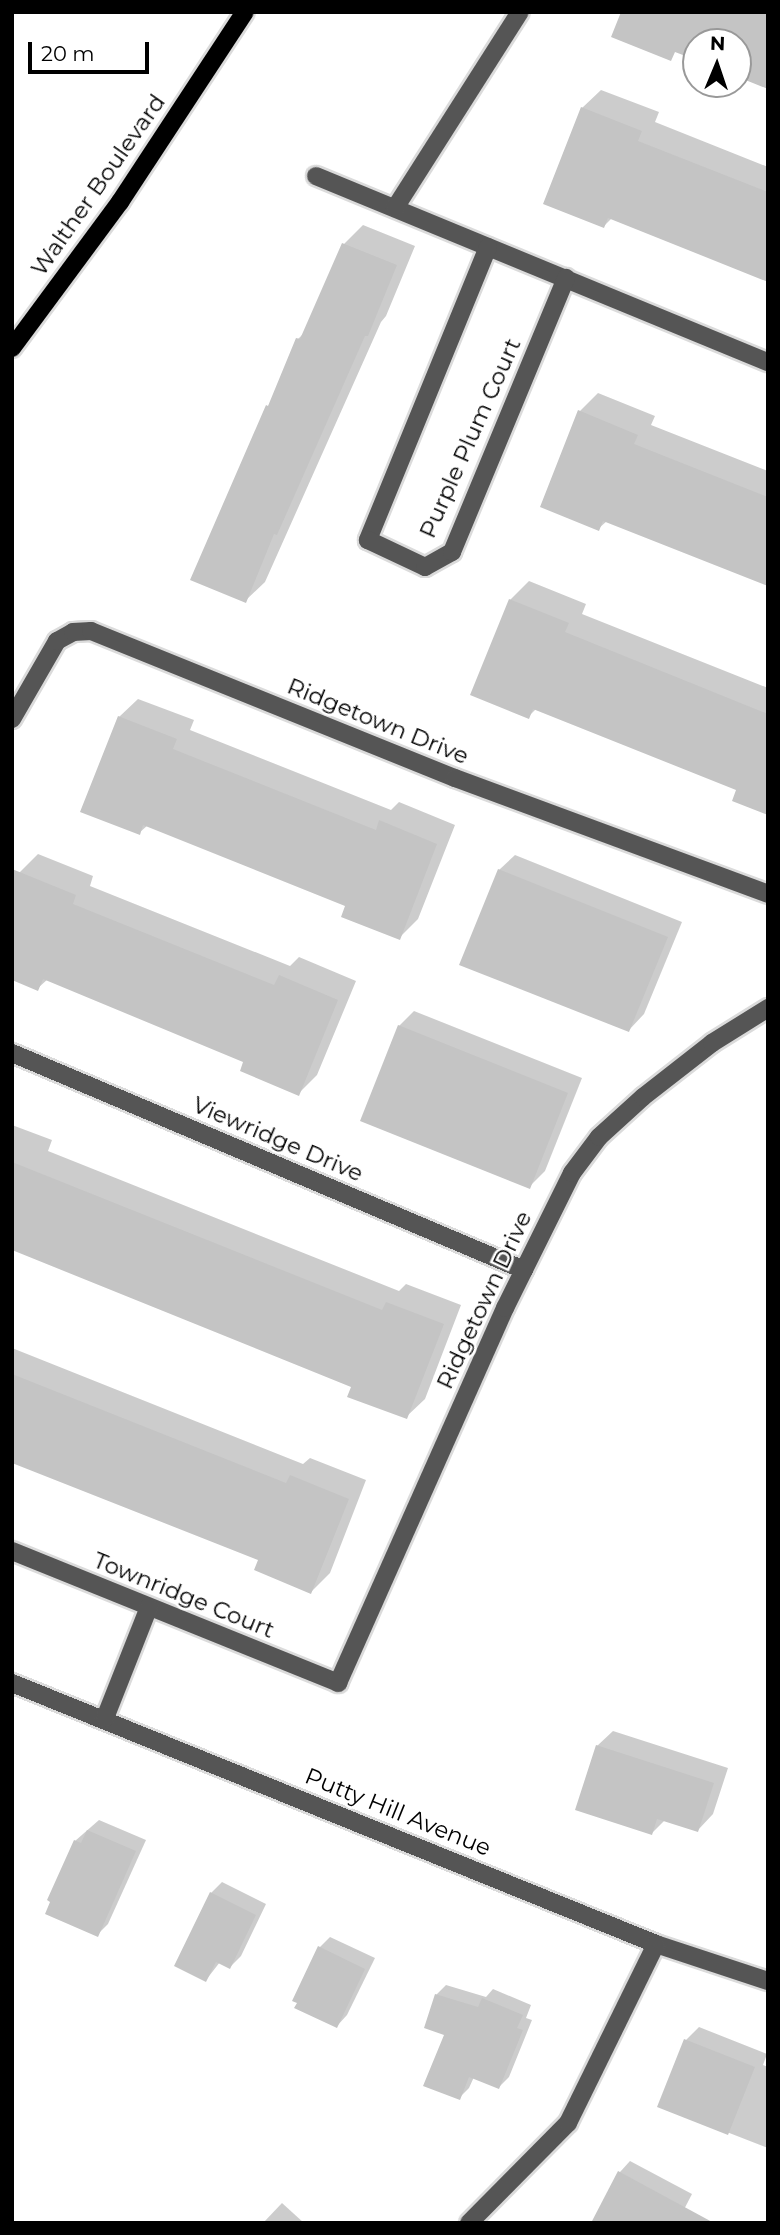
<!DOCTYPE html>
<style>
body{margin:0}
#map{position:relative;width:780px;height:2235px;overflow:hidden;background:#fff;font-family:Montserrat,sans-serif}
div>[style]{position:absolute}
.shadow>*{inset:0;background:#0003}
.building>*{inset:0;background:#c4c4c4}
.roads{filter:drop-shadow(2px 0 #dbdbdb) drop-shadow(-2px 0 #dbdbdb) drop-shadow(0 2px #dbdbdb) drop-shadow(0 -2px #dbdbdb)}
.minor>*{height:18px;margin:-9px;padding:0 9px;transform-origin:9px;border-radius:9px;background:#555}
.major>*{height:18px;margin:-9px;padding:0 9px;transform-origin:9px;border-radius:9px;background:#000}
span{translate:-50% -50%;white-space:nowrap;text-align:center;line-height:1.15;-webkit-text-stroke:5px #fff;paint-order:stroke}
.street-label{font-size:23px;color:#000}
.frame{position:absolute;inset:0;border:14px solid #000;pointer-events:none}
.north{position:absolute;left:682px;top:28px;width:70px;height:70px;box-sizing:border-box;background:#fff;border:2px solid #999;border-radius:50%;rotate:2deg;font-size:19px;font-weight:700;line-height:28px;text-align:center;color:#000}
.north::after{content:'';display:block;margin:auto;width:24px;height:32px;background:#000;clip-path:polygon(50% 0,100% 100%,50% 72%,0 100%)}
.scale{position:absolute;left:28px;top:42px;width:121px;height:32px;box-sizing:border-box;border:4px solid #000;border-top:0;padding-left:9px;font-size:21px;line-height:24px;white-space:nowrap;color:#000;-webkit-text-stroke:5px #fff;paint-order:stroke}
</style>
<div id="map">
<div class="shadow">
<i style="clip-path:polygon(601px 90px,659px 112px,655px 122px,768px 167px,768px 280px,612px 218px,604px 226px,582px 108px)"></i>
<i style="clip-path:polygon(363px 225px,415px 246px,386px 316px,381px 322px,265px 582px,246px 600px,193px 579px,298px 339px,305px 332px,344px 244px)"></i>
<i style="clip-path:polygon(598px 393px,655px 416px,651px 425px,768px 471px,768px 584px,607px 521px,598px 529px,580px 411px)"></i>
<i style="clip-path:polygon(529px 581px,586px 604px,582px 614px,768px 688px,768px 813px,739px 789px,537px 708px,529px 716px,510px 600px)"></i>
<i style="clip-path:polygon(138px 699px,194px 720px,190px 730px,391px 810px,399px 802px,455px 825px,418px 919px,399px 938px,348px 905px,148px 825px,139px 833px,119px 717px)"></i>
<i style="clip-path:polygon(38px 854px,93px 876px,90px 886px,290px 966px,299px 957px,356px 981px,317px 1075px,298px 1094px,246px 1061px,48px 979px,38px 988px,19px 873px)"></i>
<i style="clip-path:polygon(515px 855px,682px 922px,644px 1014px,629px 1030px,499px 870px)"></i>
<i style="clip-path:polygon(414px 1011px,582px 1078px,545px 1171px,529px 1187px,399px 1026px)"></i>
<i style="clip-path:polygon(12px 1125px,52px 1140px,48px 1151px,399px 1291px,406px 1284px,461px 1305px,425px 1399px,406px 1417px,354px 1386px,12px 1248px)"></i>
<i style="clip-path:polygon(12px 1348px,303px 1464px,310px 1458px,366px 1480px,330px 1573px,311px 1592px,260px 1559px,12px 1461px)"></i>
<i style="clip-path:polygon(613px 1731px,728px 1768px,713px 1814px,698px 1830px,666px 1819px,652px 1833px,597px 1746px)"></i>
<i style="clip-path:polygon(99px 1820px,146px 1840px,108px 1924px,97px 1935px,53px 1901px,75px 1841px)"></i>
<i style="clip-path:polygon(222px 1882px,266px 1904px,241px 1956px,230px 1967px,220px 1962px,206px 1980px,211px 1893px)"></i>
<i style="clip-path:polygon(330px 1937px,375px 1958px,347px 2015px,337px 2026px,319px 1948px)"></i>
<i style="clip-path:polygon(446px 1985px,486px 1997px,493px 1989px,531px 2005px,526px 2018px,532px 2020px,509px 2077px,499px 2087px,474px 2077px,469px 2088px,459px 2098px,436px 1995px)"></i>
<i style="clip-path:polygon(699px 2027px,767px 2054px,763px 2065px,768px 2067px,768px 2148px,660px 2106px,686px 2040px)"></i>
<i style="clip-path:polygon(630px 2161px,692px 2194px,677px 2223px,596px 2217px,620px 2172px)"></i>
<i style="clip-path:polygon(282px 2203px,304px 2223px,263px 2223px)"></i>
</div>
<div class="building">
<i style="clip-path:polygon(621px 12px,768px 12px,768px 89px,738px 77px,738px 42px,696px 42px,696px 60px,675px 52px,671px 61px,611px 37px)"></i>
<i style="clip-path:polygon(581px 107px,642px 131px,638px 141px,768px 192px,768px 282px,608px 218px,604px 228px,543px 204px)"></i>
<i style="clip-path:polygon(342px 243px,397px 265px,368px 336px,365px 336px,277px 535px,274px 534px,246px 603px,190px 580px,266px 405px,268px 406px,296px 338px,300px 339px)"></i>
<i style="clip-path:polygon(578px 410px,638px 435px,634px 444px,768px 497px,768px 586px,603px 521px,599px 531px,540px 507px)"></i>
<i style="clip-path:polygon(509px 599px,569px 623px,565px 632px,768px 714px,768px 815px,732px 801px,736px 790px,533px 709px,529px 719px,470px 695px)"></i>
<i style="clip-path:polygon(118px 716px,177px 739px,173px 749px,376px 830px,379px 820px,437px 844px,400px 940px,341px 917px,345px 906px,143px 825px,140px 835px,80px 812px)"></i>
<i style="clip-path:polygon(12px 869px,76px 895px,73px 904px,274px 985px,279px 975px,338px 1000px,299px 1096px,240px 1071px,243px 1062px,43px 979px,38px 991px,12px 980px)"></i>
<i style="clip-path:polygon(498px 869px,668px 937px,629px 1032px,459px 965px)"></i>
<i style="clip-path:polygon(398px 1025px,568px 1093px,530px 1189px,360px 1121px)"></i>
<i style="clip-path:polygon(12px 1162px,382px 1310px,386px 1302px,444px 1324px,407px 1419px,347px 1397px,351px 1387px,12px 1250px)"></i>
<i style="clip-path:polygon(12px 1374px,286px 1483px,290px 1475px,349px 1499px,311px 1594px,254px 1570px,258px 1560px,12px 1463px)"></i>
<i style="clip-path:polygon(596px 1745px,714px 1783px,698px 1832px,657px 1819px,652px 1835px,575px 1810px)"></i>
<i style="clip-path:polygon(87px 1830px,136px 1851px,98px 1937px,45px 1914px,50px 1902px,47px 1900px,74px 1840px,81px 1843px)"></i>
<i style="clip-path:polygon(210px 1892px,256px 1915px,230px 1969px,216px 1962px,206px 1982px,174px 1966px)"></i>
<i style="clip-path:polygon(318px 1946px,365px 1969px,337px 2028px,294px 2008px,297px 2003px,292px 2001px)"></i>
<i style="clip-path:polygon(435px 1994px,478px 2007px,482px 1998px,523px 2015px,517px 2028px,523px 2030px,499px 2089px,469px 2077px,460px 2100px,423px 2086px,444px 2035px,424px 2028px)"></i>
<i style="clip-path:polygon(684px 2039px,755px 2067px,728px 2135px,657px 2107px)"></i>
<i style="clip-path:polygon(618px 2171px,714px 2223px,591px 2223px)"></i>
</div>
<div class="roads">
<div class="minor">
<i style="left:316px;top:176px;width:489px;rotate:22.4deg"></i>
<i style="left:395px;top:208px;width:232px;rotate:-57.5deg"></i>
<i style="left:488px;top:247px;width:317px;rotate:112.3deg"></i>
<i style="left:368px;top:540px;width:63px;rotate:25.3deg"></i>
<i style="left:425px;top:567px;width:31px;rotate:-29deg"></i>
<i style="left:452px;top:552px;width:297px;rotate:-67.4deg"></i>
<i style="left:12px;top:719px;width:90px;rotate:-60deg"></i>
<i style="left:57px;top:641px;width:18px;rotate:-29deg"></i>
<i style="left:73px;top:632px;width:18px;rotate:-3deg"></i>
<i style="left:91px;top:631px;width:393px;rotate:22deg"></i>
<i style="left:455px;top:778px;width:334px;rotate:20.3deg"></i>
<i style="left:12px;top:1053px;width:556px;rotate:22.97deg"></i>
<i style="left:12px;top:1551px;width:352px;rotate:22deg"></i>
<i style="left:338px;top:1683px;width:411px;rotate:-66deg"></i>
<i style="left:505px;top:1308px;width:151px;rotate:-63.6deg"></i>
<i style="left:572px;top:1173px;width:45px;rotate:-53.1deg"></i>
<i style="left:599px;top:1137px;width:59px;rotate:-42.3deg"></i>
<i style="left:643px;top:1097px;width:88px;rotate:-38deg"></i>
<i style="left:712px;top:1043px;width:66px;rotate:-32deg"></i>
<i style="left:12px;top:1683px;width:695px;rotate:22.06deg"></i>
<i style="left:656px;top:1944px;width:118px;rotate:18.3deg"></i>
<i style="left:105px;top:1718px;width:119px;rotate:-68.4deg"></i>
<i style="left:469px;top:2223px;width:141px;rotate:-45.3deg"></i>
<i style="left:568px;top:2123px;width:199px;rotate:-63.8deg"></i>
</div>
<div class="major">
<i style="left:12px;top:348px;width:182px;rotate:-53.5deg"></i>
<i style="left:120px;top:202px;width:227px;rotate:-56.7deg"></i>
</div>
</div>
<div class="street-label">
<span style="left:98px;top:185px;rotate:-55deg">Walther Boulevard</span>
<span style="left:470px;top:438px;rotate:-66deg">Purple Plum Court</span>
<span style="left:378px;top:721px;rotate:22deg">Ridgetown Drive</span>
<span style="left:278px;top:1139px;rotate:23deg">Viewridge Drive</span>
<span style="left:484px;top:1300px;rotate:-65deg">Ridgetown Drive</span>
<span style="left:184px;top:1595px;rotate:22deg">Townridge Court</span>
<span style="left:398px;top:1812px;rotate:22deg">Putty Hill Avenue</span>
</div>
<div class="frame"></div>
<div class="north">N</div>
<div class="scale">20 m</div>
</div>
